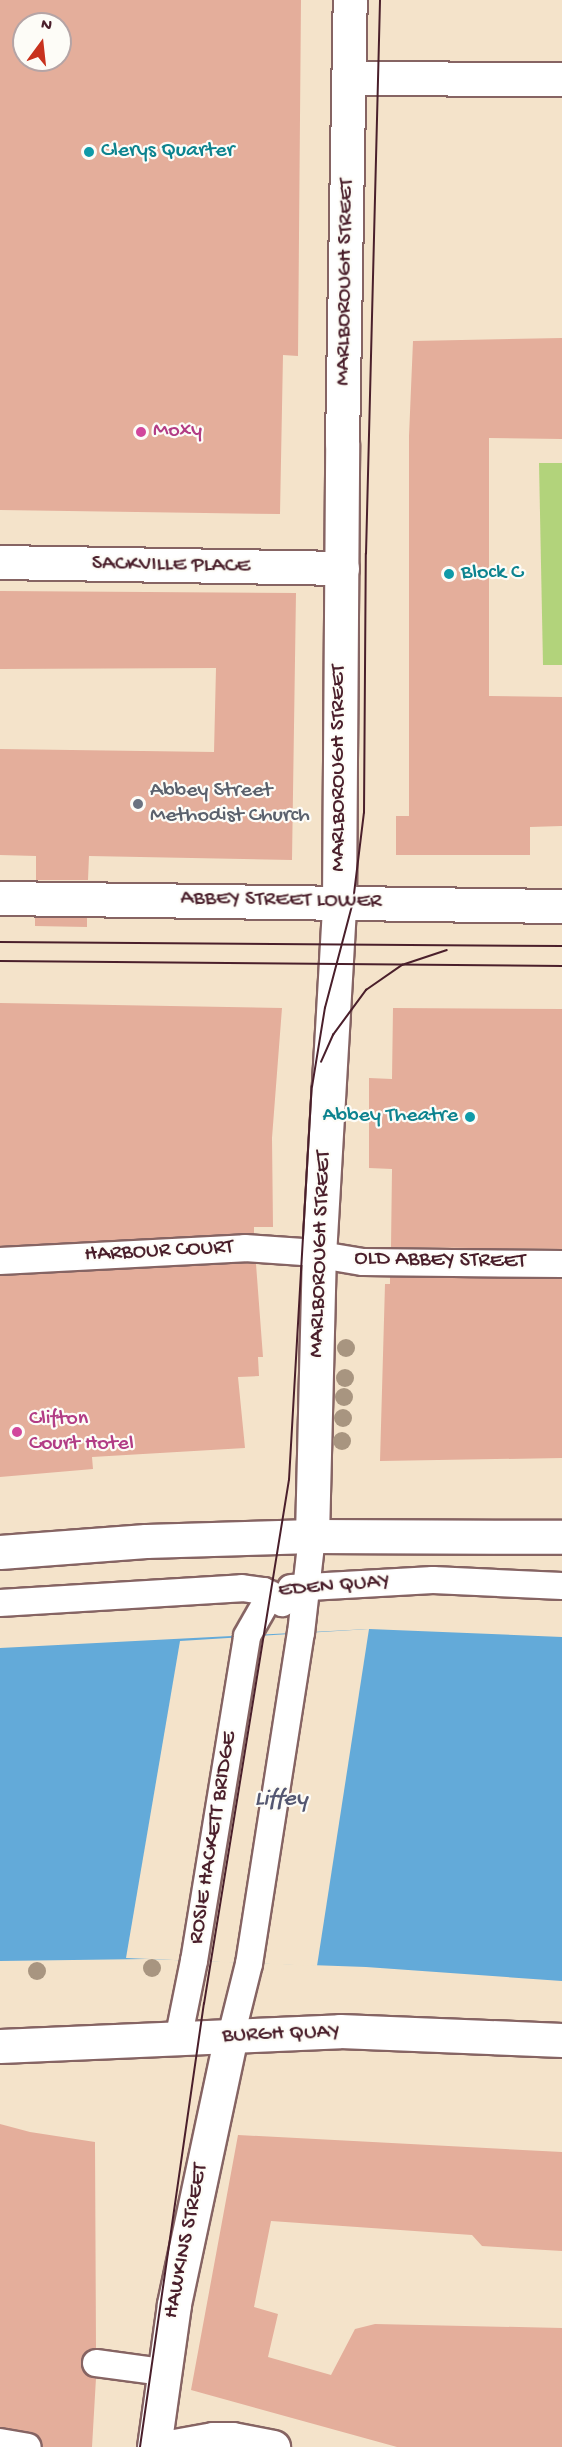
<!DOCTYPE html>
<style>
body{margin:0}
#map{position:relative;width:562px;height:2447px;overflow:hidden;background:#f4e3ca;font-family:"Gochi Hand",sans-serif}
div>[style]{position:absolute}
.green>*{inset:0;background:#b2d37b}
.water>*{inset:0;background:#63aad9}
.pier>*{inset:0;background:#f4e3ca}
.building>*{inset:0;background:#e4ae9b}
.roads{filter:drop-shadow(2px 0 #866463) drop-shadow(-2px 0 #866463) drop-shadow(0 2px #866463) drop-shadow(0 -2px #866463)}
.lane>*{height:26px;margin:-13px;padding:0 13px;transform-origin:13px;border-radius:13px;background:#fff}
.street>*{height:33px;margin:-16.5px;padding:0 16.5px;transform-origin:16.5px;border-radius:16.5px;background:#fff}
.secondary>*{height:33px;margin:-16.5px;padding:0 16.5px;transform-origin:16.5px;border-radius:16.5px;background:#fff}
.tram>*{height:1.5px;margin:-0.75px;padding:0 0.75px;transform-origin:0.75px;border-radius:0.75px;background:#4a1f2b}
.trees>*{width:18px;height:18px;margin:-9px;border-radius:50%;background:#a89580}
.dots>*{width:16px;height:16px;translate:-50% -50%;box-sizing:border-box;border:3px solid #fdfcf7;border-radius:50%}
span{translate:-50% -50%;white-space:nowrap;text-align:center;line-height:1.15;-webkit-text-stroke:4.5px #fdfcf7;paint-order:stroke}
.culture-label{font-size:22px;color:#0d838f}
.left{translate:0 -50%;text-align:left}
.right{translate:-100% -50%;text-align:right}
.street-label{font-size:22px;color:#4a1f2b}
.hotel-label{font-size:22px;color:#b23c85}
.worship-label{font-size:22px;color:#5b616d}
.water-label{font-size:24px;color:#545771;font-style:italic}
.north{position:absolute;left:12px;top:12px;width:60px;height:60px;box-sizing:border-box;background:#fdfcf7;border:2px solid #b5a4a5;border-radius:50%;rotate:15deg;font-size:16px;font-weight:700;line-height:24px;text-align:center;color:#4a1f2b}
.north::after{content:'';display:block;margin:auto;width:21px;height:27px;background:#c8321e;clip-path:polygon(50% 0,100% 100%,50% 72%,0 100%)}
</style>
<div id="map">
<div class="green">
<i style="clip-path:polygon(539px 463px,562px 463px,562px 665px,543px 665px)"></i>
</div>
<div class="water">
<i style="clip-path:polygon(369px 1629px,562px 1637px,562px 1981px,366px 1967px,146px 1959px,0 1961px,0 1648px)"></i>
</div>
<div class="pier">
<i style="clip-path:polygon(369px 1629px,317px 1966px,126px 1958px,180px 1641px)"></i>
</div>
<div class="building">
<i style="clip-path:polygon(evenodd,0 0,301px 0,298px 356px,283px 355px,280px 514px,0 510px,0 0,24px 24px,60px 24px,60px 60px,24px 60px,24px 24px)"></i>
<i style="clip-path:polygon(562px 338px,562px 439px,489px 438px,489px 696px,562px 697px,562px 826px,530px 827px,530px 855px,396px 855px,396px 816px,409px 816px,409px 436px,413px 341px)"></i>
<i style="clip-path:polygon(0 591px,296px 593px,292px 860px,89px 856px,88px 880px,36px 880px,36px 856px,0 855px,0 749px,214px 752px,216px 668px,0 669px)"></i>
<i style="clip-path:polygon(35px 917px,87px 918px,87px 927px,35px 926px)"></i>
<i style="clip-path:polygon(0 1003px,282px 1008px,272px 1138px,273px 1227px,254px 1227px,254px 1234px,0 1246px)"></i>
<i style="clip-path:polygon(393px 1008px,562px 1009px,562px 1249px,391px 1247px,392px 1169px,369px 1168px,369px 1078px,392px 1079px)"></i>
<i style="clip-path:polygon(245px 1263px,256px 1264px,263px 1357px,258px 1357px,259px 1376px,238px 1377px,245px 1448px,92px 1457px,93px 1469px,0 1477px,0 1276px)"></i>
<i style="clip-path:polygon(390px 1277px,562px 1279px,562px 1458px,380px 1461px,385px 1284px,390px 1284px)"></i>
<i style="clip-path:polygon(0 2124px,30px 2132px,95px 2142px,96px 2348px,85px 2353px,81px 2362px,86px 2374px,96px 2378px,92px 2447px,43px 2447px,38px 2436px,31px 2432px,0 2427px)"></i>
<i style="clip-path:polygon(238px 2135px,562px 2152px,562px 2251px,482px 2246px,472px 2235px,271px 2221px,254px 2307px,278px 2314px,268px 2357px,331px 2375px,355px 2329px,375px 2324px,562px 2328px,562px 2447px,397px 2447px,191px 2390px)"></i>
</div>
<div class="roads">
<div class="lane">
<i style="left:0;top:1261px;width:245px;rotate:-3deg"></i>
<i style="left:245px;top:1248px;width:58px;rotate:3.9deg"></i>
<i style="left:303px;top:1252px;width:61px;rotate:9.5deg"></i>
<i style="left:363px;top:1262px;width:199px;rotate:0.6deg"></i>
<i style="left:291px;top:1588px;width:142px;rotate:-3.2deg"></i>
<i style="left:433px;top:1580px;width:129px;rotate:2.7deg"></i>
<i style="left:0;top:1603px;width:242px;rotate:-3.5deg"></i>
<i style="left:242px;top:1588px;width:22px;rotate:8deg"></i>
<i style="left:264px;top:1591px;width:22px;rotate:34deg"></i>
<i style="left:231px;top:2036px;width:74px;rotate:-76deg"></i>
<i style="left:249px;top:1964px;width:335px;rotate:-81.1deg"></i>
<i style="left:301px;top:1633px;width:98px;rotate:-83.5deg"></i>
<i style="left:178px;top:2040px;width:81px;rotate:-78.6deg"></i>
<i style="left:194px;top:1961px;width:329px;rotate:-80.7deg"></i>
<i style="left:247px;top:1636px;width:48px;rotate:-60.3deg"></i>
<i style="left:96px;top:2363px;width:68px;rotate:7.7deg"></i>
<i style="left:0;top:2442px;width:28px;rotate:10deg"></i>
</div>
<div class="street">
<i style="left:350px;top:78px;width:212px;rotate:0.3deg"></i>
<i style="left:0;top:562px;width:342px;rotate:1deg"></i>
<i style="left:0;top:898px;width:562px;rotate:0.82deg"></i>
<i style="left:312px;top:1536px;width:281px;rotate:-88.6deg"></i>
<i style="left:319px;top:1255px;width:353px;rotate:-86.7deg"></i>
<i style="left:339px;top:903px;width:460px;rotate:-89.6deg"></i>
<i style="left:342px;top:443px;width:443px;rotate:-89deg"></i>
<i style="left:154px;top:2447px;width:144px;rotate:-82deg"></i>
<i style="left:174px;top:2304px;width:274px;rotate:-78deg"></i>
<i style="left:169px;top:2447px;width:45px;rotate:-10.3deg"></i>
<i style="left:213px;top:2439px;width:19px"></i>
<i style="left:232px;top:2439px;width:42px;rotate:11deg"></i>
</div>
<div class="secondary">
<i style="left:0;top:1552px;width:146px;rotate:-4.3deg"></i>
<i style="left:146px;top:1541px;width:166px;rotate:-1.7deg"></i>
<i style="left:312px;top:1536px;width:250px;rotate:0.2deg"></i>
<i style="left:0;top:2046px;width:340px;rotate:-2.5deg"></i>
<i style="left:340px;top:2031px;width:222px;rotate:2.3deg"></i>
</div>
</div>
<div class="tram">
<i style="left:0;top:942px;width:562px;rotate:0.41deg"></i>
<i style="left:0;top:961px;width:562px;rotate:0.51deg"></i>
<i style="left:321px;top:1062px;width:30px;rotate:-66deg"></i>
<i style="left:333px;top:1035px;width:56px;rotate:-53.7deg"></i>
<i style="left:366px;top:990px;width:44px;rotate:-34.8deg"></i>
<i style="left:402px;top:965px;width:47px;rotate:-18.4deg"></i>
<i style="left:140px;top:2447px;width:448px;rotate:-81.8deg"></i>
<i style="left:204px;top:2004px;width:531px;rotate:-80.79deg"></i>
<i style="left:289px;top:1480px;width:394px;rotate:-86.7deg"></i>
<i style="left:312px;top:1087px;width:80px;rotate:-80.7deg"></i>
<i style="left:325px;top:1008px;width:110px;rotate:-75.2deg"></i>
<i style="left:353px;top:902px;width:90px;rotate:-83deg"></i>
<i style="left:364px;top:813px;width:259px;rotate:-89.6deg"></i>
<i style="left:366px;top:554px;width:554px;rotate:-88.55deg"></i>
</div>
<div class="trees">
<i style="left:346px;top:1348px"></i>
<i style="left:345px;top:1378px"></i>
<i style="left:344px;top:1397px"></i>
<i style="left:343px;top:1418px"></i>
<i style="left:342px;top:1441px"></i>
<i style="left:152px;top:1968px"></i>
<i style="left:37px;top:1971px"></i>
</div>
<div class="dots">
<i style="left:89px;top:152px;background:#0f9aa8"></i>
<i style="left:141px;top:432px;background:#d1479c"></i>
<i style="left:449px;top:574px;background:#0f9aa8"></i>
<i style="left:138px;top:804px;background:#6b7280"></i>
<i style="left:470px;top:1117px;background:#0f9aa8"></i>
<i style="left:17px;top:1432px;background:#d1479c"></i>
</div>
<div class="culture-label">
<span class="left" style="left:101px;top:152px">Clerys Quarter</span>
<span class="left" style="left:461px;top:574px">Block C</span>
<span class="right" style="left:458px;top:1117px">Abbey Theatre</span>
</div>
<div class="street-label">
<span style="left:346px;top:282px;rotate:-89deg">MARLBOROUGH STREET</span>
<span style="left:171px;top:566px;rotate:1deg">SACKVILLE PLACE</span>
<span style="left:340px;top:768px;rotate:-90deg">MARLBOROUGH STREET</span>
<span style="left:281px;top:901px;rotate:1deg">ABBEY STREET LOWER</span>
<span style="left:159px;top:1252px;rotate:-3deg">HARBOUR COURT</span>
<span style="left:321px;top:1254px;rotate:-88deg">MARLBOROUGH STREET</span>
<span style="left:440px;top:1261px;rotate:1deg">OLD ABBEY STREET</span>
<span style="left:334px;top:1587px;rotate:-5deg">EDEN QUAY</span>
<span style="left:214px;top:1838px;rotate:-81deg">ROSIE HACKETT BRIDGE</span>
<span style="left:281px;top:2035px;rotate:-2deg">BURGH QUAY</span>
<span style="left:187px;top:2241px;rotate:-79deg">HAWKINS STREET</span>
</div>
<div class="hotel-label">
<span class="left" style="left:153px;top:432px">Moxy</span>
<span class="left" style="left:29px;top:1432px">Clifton<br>Court Hotel</span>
</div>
<div class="worship-label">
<span class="left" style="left:150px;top:804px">Abbey Street<br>Methodist Church</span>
</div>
<div class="water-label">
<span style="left:281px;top:1800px">Liffey</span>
</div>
<div class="north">N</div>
</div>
